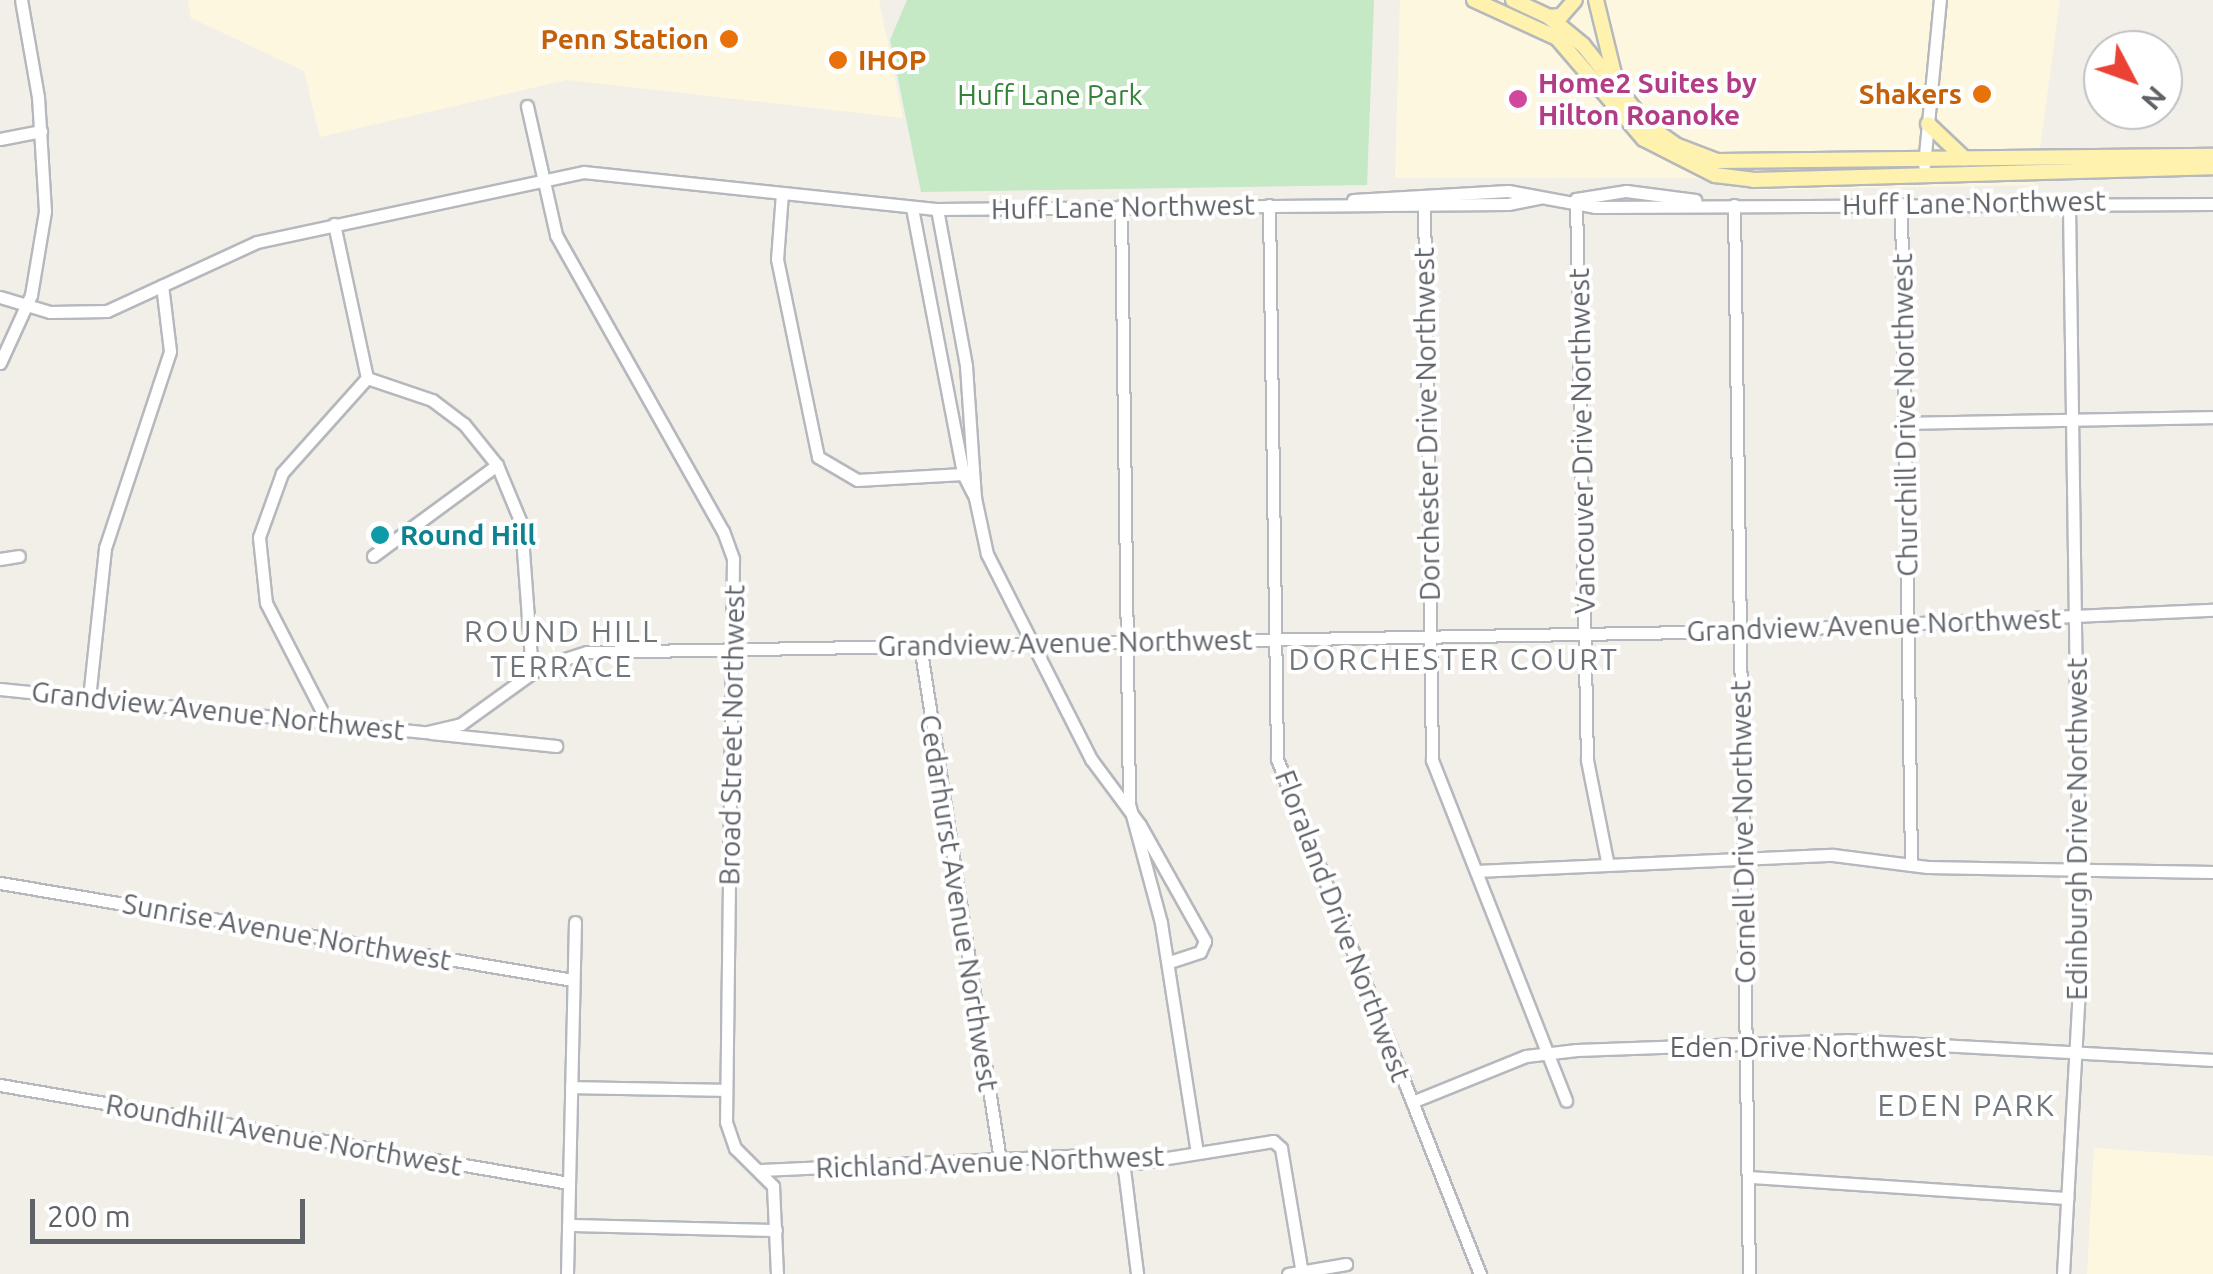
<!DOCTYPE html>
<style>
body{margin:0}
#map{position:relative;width:2213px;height:1274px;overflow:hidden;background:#f1efe8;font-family:Ubuntu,sans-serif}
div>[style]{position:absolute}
.commercial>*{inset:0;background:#fef7e0}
.green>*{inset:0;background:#c5e8c5}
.roads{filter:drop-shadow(2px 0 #b5b8bc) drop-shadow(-2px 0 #b5b8bc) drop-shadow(0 2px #b5b8bc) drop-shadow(0 -2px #b5b8bc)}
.minor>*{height:11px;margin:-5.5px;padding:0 5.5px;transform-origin:5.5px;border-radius:5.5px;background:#fff}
.major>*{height:14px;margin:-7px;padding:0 7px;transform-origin:7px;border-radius:7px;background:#fff2af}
.dots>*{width:28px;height:28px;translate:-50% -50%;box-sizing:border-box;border:5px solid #fff;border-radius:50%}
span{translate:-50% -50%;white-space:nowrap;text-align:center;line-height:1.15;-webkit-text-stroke:8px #fff;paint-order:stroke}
.food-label{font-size:28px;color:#c56008;font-weight:700}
.right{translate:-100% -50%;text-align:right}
.left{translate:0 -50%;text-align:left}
.hotel-label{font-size:28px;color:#b23c85;font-weight:700}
.park-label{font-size:28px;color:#348238}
.street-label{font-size:28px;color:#5f6368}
.culture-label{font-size:28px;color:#0d838f;font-weight:700}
.neighbourhood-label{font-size:30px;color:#70757a;letter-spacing:2.5px}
.north{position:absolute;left:2083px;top:30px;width:100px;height:100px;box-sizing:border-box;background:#fff;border:2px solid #bfc1c3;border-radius:50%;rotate:131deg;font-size:28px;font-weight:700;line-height:40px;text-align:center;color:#5f6368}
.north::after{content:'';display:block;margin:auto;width:35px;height:45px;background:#ea4335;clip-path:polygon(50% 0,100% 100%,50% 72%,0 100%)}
.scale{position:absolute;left:30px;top:1199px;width:275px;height:45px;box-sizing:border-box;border:5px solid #5f6368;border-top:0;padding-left:12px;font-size:30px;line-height:35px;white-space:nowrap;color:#5f6368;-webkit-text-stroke:8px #fff;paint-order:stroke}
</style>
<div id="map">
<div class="commercial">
<i style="clip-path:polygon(188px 0,879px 0,903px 118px,567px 80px,320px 137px,304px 71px,191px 18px)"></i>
<i style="clip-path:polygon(1400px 0,2060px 0,2035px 185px,1760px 190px,1692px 178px,1395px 178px)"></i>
<i style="clip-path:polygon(2094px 1148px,2213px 1156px,2213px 1274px,2087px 1274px)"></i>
</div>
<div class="green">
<i style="clip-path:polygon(907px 0,1374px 0,1367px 185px,921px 192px,890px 40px)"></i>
</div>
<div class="roads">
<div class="minor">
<i style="left:527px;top:106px;width:132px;rotate:77.3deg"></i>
<i style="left:556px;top:235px;width:340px;rotate:60.6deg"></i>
<i style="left:723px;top:531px;width:30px;rotate:70deg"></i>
<i style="left:733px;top:559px;width:563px;rotate:90.71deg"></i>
<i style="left:726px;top:1122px;width:28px;rotate:71deg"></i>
<i style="left:735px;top:1148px;width:54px;rotate:45deg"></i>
<i style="left:773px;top:1186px;width:88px;rotate:87.4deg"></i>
<i style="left:0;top:139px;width:42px;rotate:-11deg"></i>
<i style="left:1924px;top:165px;width:166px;rotate:-84.5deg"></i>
<i style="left:782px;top:193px;width:66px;rotate:94.3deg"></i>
<i style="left:777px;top:259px;width:202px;rotate:78.3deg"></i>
<i style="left:818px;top:457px;width:45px;rotate:30.5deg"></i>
<i style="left:857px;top:480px;width:106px;rotate:-3.2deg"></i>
<i style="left:1576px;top:199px;width:561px;rotate:88.88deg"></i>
<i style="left:1587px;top:760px;width:103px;rotate:78.8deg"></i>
<i style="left:1576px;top:199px;width:51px;rotate:-9.1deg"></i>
<i style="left:1626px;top:191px;width:70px;rotate:7.4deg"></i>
<i style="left:1353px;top:200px;width:155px;rotate:-3.3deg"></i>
<i style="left:1508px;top:191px;width:88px;rotate:10.4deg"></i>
<i style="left:1595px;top:207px;width:618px;rotate:-0.28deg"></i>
<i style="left:1424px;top:201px;width:559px;rotate:89.18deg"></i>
<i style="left:1432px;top:760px;width:366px;rotate:68.5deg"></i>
<i style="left:1901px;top:204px;width:661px;rotate:89.13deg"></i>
<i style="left:1269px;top:205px;width:554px;rotate:89.17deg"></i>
<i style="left:1277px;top:759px;width:554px;rotate:68.49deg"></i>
<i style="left:1734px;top:205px;width:1069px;rotate:89.2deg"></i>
<i style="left:1121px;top:206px;width:598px;rotate:89.23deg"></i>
<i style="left:1129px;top:804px;width:123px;rotate:74.9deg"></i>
<i style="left:1161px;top:923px;width:232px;rotate:81.1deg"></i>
<i style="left:912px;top:208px;width:271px;rotate:79.1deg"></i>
<i style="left:963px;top:474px;width:27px;rotate:63deg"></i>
<i style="left:937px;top:209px;width:160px;rotate:79.5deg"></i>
<i style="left:966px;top:366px;width:132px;rotate:86.1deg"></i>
<i style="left:975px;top:498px;width:57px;rotate:77.9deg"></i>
<i style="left:987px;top:554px;width:230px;rotate:63.1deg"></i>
<i style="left:1091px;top:759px;width:82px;rotate:53.4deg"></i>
<i style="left:1140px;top:825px;width:133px;rotate:60.7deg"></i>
<i style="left:1205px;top:941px;width:12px;rotate:114deg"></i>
<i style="left:1200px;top:952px;width:33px;rotate:162deg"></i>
<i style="left:334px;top:224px;width:157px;rotate:77.9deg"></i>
<i style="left:0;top:297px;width:52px;rotate:16.7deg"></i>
<i style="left:50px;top:312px;width:57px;rotate:-1deg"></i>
<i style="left:107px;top:311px;width:165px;rotate:-24.7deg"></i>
<i style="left:257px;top:242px;width:334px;rotate:-12.1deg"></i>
<i style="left:584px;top:172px;width:355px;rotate:6deg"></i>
<i style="left:937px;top:209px;width:571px;rotate:-0.5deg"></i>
<i style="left:1508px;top:204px;width:32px;rotate:-11deg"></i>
<i style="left:0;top:363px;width:75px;rotate:-65.5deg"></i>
<i style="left:31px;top:295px;width:85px;rotate:-80.5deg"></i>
<i style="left:45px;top:211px;width:114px;rotate:-93.5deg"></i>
<i style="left:38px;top:97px;width:98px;rotate:-99.9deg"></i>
<i style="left:367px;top:378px;width:69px;rotate:18.7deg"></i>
<i style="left:432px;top:400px;width:40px;rotate:37deg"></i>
<i style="left:464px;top:424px;width:53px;rotate:51.2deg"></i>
<i style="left:497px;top:465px;width:63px;rotate:67.5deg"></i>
<i style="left:521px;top:523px;width:149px;rotate:85.8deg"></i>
<i style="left:1906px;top:423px;width:307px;rotate:-1.1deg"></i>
<i style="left:373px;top:556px;width:154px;rotate:-36.3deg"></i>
<i style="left:0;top:559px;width:19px;rotate:-9deg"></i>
<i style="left:920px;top:645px;width:521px;rotate:81.17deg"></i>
<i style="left:0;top:689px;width:429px;rotate:5.8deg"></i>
<i style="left:427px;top:732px;width:35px;rotate:-13deg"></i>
<i style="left:461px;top:724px;width:97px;rotate:-35.8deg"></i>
<i style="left:540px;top:667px;width:49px;rotate:-17.7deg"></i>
<i style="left:587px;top:652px;width:1155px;rotate:-1.04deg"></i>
<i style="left:1742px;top:631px;width:471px;rotate:-2.6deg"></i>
<i style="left:89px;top:698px;width:151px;rotate:-83.9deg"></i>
<i style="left:105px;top:548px;width:207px;rotate:-71.7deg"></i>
<i style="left:170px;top:351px;width:66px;rotate:-96.9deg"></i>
<i style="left:328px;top:723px;width:135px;rotate:-117.3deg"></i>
<i style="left:266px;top:603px;width:66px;rotate:-96.1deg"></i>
<i style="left:259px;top:537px;width:68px;rotate:-70.2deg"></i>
<i style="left:282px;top:473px;width:127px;rotate:-48.2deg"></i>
<i style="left:431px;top:733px;width:126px;rotate:5.9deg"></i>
<i style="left:1476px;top:871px;width:357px;rotate:-2.6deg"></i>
<i style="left:1833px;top:855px;width:95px;rotate:7.3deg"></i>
<i style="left:1927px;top:867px;width:286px;rotate:1deg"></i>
<i style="left:0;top:883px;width:581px;rotate:9.61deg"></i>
<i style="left:0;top:1085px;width:577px;rotate:9.77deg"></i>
<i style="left:571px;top:1087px;width:155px;rotate:1.1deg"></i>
<i style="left:1412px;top:1102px;width:123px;rotate:-22deg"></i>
<i style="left:1526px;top:1056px;width:51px;rotate:-6.7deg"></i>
<i style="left:1577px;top:1050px;width:269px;rotate:-2.1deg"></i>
<i style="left:1846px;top:1040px;width:368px;rotate:3.1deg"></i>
<i style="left:1123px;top:1161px;width:114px;rotate:82.9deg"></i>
<i style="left:761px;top:1170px;width:312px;rotate:-2.6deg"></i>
<i style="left:1073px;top:1156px;width:63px;rotate:6.3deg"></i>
<i style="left:1136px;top:1163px;width:139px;rotate:-9.1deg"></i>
<i style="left:1273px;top:1141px;width:11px;rotate:41deg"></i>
<i style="left:1281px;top:1148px;width:128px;rotate:80.5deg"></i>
<i style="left:1750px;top:1177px;width:318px;rotate:3.8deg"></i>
<i style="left:568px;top:1225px;width:208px;rotate:1.4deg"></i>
<i style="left:567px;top:1274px;width:352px;rotate:-88.7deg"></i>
<i style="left:1288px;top:1274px;width:59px;rotate:-9.8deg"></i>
<i style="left:2063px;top:1274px;width:300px;rotate:-86.8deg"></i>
<i style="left:2080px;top:974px;width:771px;rotate:-90.82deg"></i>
</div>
<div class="major">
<i style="left:1474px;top:0;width:91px;rotate:24.6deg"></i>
<i style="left:1557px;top:38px;width:133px;rotate:49.3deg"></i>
<i style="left:1644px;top:139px;width:80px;rotate:26.9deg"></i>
<i style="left:1715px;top:175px;width:38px;rotate:7deg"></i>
<i style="left:1753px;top:180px;width:460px;rotate:-1.6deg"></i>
<i style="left:1513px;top:0;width:40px;rotate:25deg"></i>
<i style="left:1549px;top:17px;width:44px;rotate:39.5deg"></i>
<i style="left:1583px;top:45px;width:101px;rotate:51.4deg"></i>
<i style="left:1646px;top:124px;width:39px;rotate:35deg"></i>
<i style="left:1678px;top:146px;width:42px;rotate:21deg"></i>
<i style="left:1717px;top:161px;width:496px;rotate:-0.6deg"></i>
<i style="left:1596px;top:0;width:84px;rotate:76.3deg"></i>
<i style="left:1549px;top:17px;width:12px;rotate:-5deg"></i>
<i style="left:1561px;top:16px;width:21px;rotate:-49deg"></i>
<i style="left:1928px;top:124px;width:50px;rotate:43.4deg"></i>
</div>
</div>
<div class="dots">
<i style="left:729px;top:39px;background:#e8710a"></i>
<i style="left:838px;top:60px;background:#e8710a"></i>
<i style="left:1982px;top:94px;background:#e8710a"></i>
<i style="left:1518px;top:99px;background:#d1479c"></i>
<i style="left:380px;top:535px;background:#0f9aa8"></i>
</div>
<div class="food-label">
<span class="right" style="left:709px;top:39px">Penn Station</span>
<span class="left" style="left:858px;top:60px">IHOP</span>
<span class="right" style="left:1962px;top:94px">Shakers</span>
</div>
<div class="hotel-label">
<span class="left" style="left:1538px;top:99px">Home2 Suites by<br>Hilton Roanoke</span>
</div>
<div class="park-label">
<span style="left:1050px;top:95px">Huff Lane Park</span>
</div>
<div class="street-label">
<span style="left:1974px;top:203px;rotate:-1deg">Huff Lane Northwest</span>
<span style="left:1123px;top:207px;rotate:-1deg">Huff Lane Northwest</span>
<span style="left:1905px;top:415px;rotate:-91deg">Churchill Drive Northwest</span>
<span style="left:1427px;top:424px;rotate:-91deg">Dorchester Drive Northwest</span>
<span style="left:1582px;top:441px;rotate:-91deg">Vancouver Drive Northwest</span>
<span style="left:1874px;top:625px;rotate:-2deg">Grandview Avenue Northwest</span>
<span style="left:1065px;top:643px;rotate:-1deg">Grandview Avenue Northwest</span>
<span style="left:218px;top:711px;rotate:6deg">Grandview Avenue Northwest</span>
<span style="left:732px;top:735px;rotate:-89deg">Broad Street Northwest</span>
<span style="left:2077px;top:829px;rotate:-90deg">Edinburgh Drive Northwest</span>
<span style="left:1743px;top:832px;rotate:-91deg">Cornell Drive Northwest</span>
<span style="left:959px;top:903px;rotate:81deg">Cedarhurst Avenue Northwest</span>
<span style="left:1343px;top:926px;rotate:69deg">Floraland Drive Northwest</span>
<span style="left:287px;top:932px;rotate:10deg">Sunrise Avenue Northwest</span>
<span style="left:1808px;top:1047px">Eden Drive Northwest</span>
<span style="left:284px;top:1135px;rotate:10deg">Roundhill Avenue Northwest</span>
<span style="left:990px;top:1162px;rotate:-2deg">Richland Avenue Northwest</span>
</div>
<div class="culture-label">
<span class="left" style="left:400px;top:535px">Round Hill</span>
</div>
<div class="neighbourhood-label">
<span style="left:562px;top:648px">ROUND HILL<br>TERRACE</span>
<span style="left:1454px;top:659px">DORCHESTER COURT</span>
<span style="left:1967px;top:1105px">EDEN PARK</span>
</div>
<div class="north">N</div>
<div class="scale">200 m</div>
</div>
